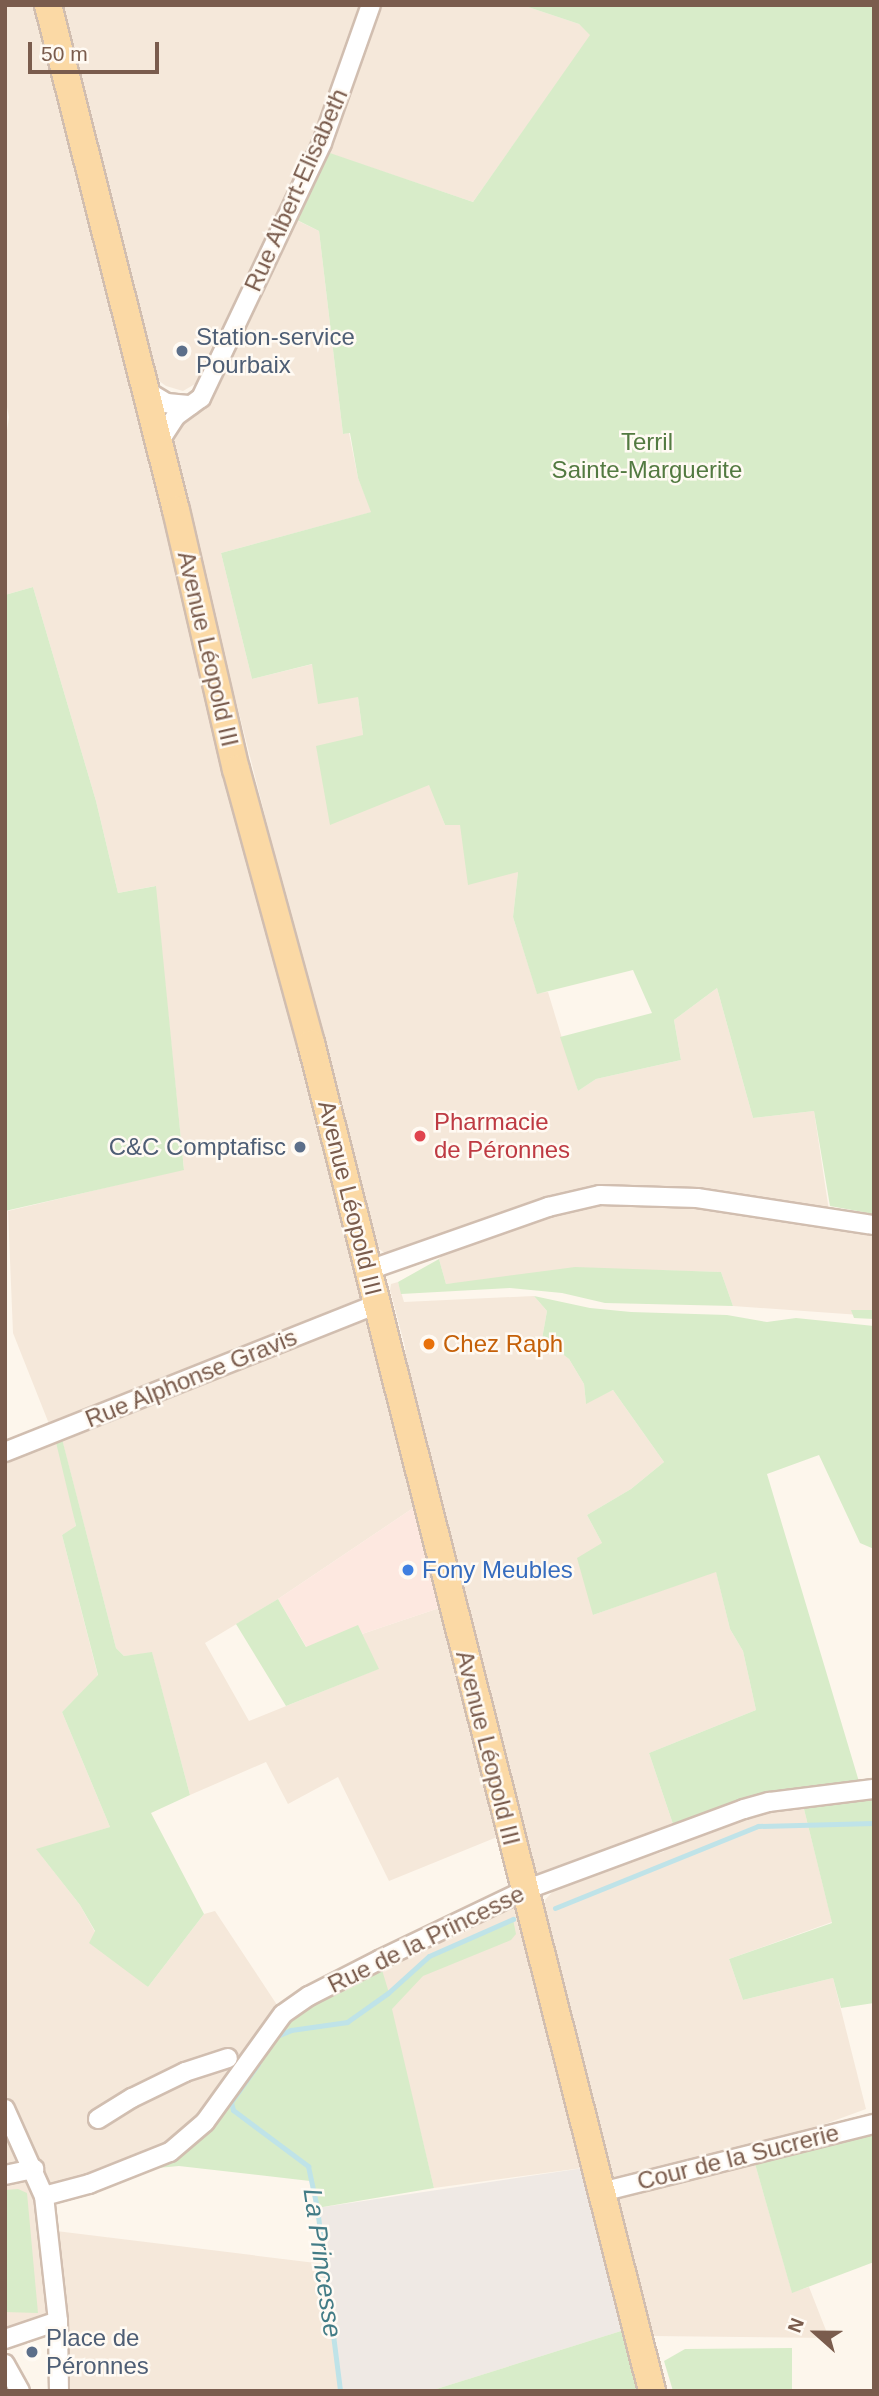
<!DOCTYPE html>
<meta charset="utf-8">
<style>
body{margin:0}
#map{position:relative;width:879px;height:2396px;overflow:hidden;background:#fdf6ec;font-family:Helvetica,sans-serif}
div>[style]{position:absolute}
.residential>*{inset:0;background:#f5e8da}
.commercial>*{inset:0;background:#fde8e0}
.industrial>*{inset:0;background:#efe9e4}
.green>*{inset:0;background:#d8ecc9}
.stream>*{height:5px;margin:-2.5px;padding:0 2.5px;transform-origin:2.5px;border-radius:2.5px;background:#bfe3e8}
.roads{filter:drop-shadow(2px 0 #d1beb0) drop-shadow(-2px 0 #d1beb0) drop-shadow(0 2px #d1beb0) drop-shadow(0 -2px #d1beb0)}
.minor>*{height:18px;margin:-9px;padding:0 9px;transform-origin:9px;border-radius:9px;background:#fff}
.primary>*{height:26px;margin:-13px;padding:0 13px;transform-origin:13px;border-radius:13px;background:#fbd9a5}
.dots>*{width:19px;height:19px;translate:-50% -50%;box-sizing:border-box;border:4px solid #fffaf3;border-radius:50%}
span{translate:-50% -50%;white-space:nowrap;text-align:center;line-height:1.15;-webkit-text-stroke:5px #fffaf3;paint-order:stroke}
.street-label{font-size:24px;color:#7a5c4d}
.service-label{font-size:24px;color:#4e5e75}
.left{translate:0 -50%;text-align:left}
.right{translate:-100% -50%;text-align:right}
.park-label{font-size:24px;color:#537a41}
.health-label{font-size:24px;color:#be3a42}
.food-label{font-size:24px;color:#c56008}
.shop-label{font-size:24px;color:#366cbe}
.water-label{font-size:26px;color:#437c86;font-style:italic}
.frame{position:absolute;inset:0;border:7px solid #7a5c4d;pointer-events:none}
.north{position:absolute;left:781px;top:2298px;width:70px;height:70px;-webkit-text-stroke:5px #fffaf3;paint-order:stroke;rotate:291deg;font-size:19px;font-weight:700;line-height:28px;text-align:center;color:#7a5c4d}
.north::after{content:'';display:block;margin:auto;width:24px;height:32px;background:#7a5c4d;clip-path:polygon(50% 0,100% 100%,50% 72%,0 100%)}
.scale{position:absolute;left:28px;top:42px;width:131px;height:32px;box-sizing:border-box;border:4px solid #7a5c4d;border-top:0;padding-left:9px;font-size:21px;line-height:24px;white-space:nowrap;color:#7a5c4d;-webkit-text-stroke:5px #fffaf3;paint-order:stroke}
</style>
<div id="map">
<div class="residential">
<i style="clip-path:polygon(5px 5px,48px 5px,428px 1498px,278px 1599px,205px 1643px,249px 1721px,378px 1669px,362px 1634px,454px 1603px,512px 1831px,389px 1881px,338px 1777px,288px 1804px,266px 1762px,190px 1795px,152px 1653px,124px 1656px,116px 1648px,60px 1432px,76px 1527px,62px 1535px,98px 1676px,62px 1712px,110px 1827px,37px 1850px,80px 1905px,95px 1932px,148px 1987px,204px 1914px,215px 1911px,283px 2014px,193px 2134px,45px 2196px,48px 2230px,324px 2264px,340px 2391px,59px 2391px,58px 2322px,5px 2339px,5px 1452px,53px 1434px,13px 1333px,8px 1211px,184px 1169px,155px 886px,118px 893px,96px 801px,33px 587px,5px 595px,5px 444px,9px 417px,5px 397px)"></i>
<i style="clip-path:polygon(58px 5px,360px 5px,329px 99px,300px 166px,202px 380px,183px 391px,166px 386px,155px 378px)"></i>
<i style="clip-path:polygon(374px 5px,522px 5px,579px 24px,591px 35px,473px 202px,325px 152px)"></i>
<i style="clip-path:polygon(292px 218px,319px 231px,343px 434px,349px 433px,358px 478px,372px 512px,221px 553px,252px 679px,313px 664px,358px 697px,363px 735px,430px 785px,445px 825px,460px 825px,518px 872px,513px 917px,537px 993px,548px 992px,578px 1091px,596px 1079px,681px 1060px,674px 1020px,717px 988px,753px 1118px,814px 1111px,829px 1211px,608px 1188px,389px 1256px,379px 1249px,367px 1218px,173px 453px,174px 438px,180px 425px,206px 403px)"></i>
<i style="clip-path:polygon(658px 1201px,874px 1232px,874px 1316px,733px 1306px,721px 1272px,649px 1270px,446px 1284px,439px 1259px,445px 1248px,573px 1205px)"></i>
<i style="clip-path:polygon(398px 1282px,404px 1302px,534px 1296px,547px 1311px,542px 1339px,569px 1359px,584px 1384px,586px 1403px,613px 1390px,664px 1462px,631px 1489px,587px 1515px,602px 1543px,593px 1615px,716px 1571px,730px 1629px,743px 1651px,756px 1710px,649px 1753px,674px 1827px,540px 1876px,533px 1876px,407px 1382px,405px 1347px,390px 1290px,391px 1284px)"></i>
<i style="clip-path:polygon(803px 1805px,832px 1922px,729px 1959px,743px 2000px,833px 1978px,866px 2109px,795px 2135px,618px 2180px,611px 2178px,570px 2009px,542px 1917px,545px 1900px,554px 1890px,605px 1868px,663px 1852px,687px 1834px,744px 1813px)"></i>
<i style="clip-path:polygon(527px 1893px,597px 2166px,434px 2188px,379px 1960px)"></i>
<i style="clip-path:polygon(753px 2157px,792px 2292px,809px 2287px,829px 2338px,652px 2336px,616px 2193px)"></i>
</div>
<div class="commercial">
<i style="clip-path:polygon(428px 1498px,454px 1603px,362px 1634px,357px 1626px,307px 1648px,278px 1599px)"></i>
</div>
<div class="industrial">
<i style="clip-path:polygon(597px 2166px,637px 2326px,430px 2391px,340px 2391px,317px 2208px)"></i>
</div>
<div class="green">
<i style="clip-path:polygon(522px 5px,874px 5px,874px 1214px,830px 1206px,814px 1111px,753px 1118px,717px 988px,674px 1020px,681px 1060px,596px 1079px,578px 1091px,560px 1037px,652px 1013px,633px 970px,537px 994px,513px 917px,518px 872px,468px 885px,460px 825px,445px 825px,429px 785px,330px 825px,316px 746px,363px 735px,358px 697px,318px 704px,312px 664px,252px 679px,221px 553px,371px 512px,358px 478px,350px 433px,343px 434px,319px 231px,297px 220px,327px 152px,473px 202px,590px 35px,579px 24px)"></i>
<i style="clip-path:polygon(33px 587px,96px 801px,118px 893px,156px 886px,184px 1170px,5px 1211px,5px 595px)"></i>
<i style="clip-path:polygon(439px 1259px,446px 1284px,575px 1267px,721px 1272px,733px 1306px,605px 1303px,562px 1293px,510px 1288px,401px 1294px,398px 1282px)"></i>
<i style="clip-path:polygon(534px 1296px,590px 1308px,631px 1312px,727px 1315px,767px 1322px,796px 1318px,874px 1326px,874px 1549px,860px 1543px,819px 1455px,767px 1474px,860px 1785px,772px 1795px,724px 1807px,674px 1827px,649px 1753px,756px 1710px,743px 1651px,730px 1629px,716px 1572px,593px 1615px,577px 1558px,602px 1543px,587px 1515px,631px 1489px,664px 1462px,613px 1390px,586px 1404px,584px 1384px,569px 1359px,542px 1339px,547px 1311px)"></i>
<i style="clip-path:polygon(851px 1310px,874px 1310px,874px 1319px,854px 1318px)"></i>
<i style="clip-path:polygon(60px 1431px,116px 1648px,124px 1656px,152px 1652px,190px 1795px,151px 1813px,204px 1914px,148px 1987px,89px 1943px,95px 1931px,80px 1905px,36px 1849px,110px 1827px,62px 1712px,98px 1675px,62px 1535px,76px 1526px,54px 1434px)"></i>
<i style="clip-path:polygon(278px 1599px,306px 1647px,358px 1625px,379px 1669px,286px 1706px,236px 1624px)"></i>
<i style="clip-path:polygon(874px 1795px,874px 2003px,841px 2008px,833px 1978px,743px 2000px,729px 1959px,832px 1923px,803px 1805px,852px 1802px)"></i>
<i style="clip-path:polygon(513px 1919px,516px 1934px,511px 1940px,423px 1976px,392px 2009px,434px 2188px,317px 2208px,310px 2181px,179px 2166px,125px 2171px,170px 2152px,269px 2030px,379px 1960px,389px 1993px,429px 1956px)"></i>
<i style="clip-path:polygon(874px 2127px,874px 2262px,792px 2293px,753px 2157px)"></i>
<i style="clip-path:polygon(18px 2189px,27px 2193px,38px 2313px,5px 2312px,5px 2190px)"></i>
<i style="clip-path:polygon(637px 2326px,653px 2391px,430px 2391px)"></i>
<i style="clip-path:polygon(792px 2348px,792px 2391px,673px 2391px,664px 2361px,685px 2349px)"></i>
</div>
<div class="stream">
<i style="left:555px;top:1908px;width:219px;rotate:-22deg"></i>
<i style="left:758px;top:1826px;width:116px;rotate:-1.5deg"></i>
<i style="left:277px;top:2036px;width:15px;rotate:-23deg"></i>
<i style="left:291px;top:2030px;width:57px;rotate:-8.1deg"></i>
<i style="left:347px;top:2022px;width:50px;rotate:-35.3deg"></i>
<i style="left:388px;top:1993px;width:55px;rotate:-42.1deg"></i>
<i style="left:429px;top:1956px;width:92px;rotate:-23.8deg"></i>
<i style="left:258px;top:2064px;width:47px;rotate:125.4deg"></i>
<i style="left:231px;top:2102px;width:8px;rotate:76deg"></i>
<i style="left:233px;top:2110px;width:94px;rotate:36.7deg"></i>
<i style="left:308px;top:2166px;width:43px;rotate:77.9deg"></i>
<i style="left:317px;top:2208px;width:184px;rotate:82.8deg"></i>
</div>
<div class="roads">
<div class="minor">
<i style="left:145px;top:390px;width:26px;rotate:31deg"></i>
<i style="left:167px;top:403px;width:24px;rotate:5deg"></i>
<i style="left:159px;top:442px;width:31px;rotate:-57deg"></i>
<i style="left:176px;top:416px;width:31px;rotate:-36deg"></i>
<i style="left:201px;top:398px;width:282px;rotate:-64.6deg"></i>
<i style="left:322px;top:143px;width:146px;rotate:-70.5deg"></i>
<i style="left:369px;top:1270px;width:190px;rotate:-19.4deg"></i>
<i style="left:548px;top:1207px;width:53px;rotate:-13deg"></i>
<i style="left:600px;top:1195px;width:97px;rotate:1.8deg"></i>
<i style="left:697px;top:1198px;width:179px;rotate:8.7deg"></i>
<i style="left:5px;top:1452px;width:400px;rotate:-21.7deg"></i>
<i style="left:5px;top:2109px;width:95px;rotate:65.9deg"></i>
<i style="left:44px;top:2196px;width:126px;rotate:83.6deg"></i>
<i style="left:58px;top:2321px;width:70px;rotate:89.2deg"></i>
<i style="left:98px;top:2119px;width:40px;rotate:-32deg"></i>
<i style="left:132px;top:2098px;width:59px;rotate:-26.1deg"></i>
<i style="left:185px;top:2072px;width:45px;rotate:-18deg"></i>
<i style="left:5px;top:2175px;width:30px;rotate:-12deg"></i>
<i style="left:601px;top:2192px;width:281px;rotate:-14deg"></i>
<i style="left:44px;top:2196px;width:47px;rotate:-14.9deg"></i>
<i style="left:89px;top:2184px;width:87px;rotate:-21.6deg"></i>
<i style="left:170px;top:2152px;width:46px;rotate:-40.6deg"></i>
<i style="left:205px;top:2122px;width:133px;rotate:-54.2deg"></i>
<i style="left:283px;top:2014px;width:32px;rotate:-35deg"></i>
<i style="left:309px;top:1996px;width:79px;rotate:-27.2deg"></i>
<i style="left:379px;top:1960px;width:162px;rotate:-25.6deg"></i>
<i style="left:525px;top:1890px;width:233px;rotate:-20.3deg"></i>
<i style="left:744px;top:1809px;width:26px;rotate:-16deg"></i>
<i style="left:769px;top:1802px;width:106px;rotate:-7.1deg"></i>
<i style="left:5px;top:2339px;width:56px;rotate:-18.8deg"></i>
<i style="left:5px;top:2364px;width:31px;rotate:61deg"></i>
</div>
<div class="primary">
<i style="left:48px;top:5px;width:521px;rotate:75.78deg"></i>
<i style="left:176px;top:510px;width:266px;rotate:77deg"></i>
<i style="left:236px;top:769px;width:284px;rotate:74.7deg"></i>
<i style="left:311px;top:1043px;width:1390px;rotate:75.8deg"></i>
</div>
</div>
<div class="dots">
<i style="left:182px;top:351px;background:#5c6f8a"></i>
<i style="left:420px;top:1136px;background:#e0444e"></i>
<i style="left:300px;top:1147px;background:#5c6f8a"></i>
<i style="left:429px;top:1344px;background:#e8710a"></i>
<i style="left:408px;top:1570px;background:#3f7fe0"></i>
<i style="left:32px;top:2352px;background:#5c6f8a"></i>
</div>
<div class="street-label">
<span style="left:296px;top:190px;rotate:-66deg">Rue Albert-Elisabeth</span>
<span style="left:208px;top:649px;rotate:77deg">Avenue Léopold III</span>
<span style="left:350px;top:1198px;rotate:76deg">Avenue Léopold III</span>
<span style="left:191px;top:1378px;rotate:-22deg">Rue Alphonse Gravis</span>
<span style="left:488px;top:1748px;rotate:76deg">Avenue Léopold III</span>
<span style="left:426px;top:1939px;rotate:-26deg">Rue de la Princesse</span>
<span style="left:738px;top:2157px;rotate:-14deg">Cour de la Sucrerie</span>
</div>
<div class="service-label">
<span class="left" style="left:196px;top:351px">Station-service<br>Pourbaix</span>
<span class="right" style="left:286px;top:1147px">C&amp;C Comptafisc</span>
<span class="left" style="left:46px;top:2352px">Place de<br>Péronnes</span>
</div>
<div class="park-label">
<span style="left:647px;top:456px">Terril<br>Sainte-Marguerite</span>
</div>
<div class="health-label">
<span class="left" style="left:434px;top:1136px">Pharmacie<br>de Péronnes</span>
</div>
<div class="food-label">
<span class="left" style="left:443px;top:1344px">Chez Raph</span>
</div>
<div class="shop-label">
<span class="left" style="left:422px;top:1570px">Fony Meubles</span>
</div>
<div class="water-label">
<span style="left:322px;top:2263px;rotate:82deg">La Princesse</span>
</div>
<div class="frame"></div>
<div class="north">N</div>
<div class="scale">50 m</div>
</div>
